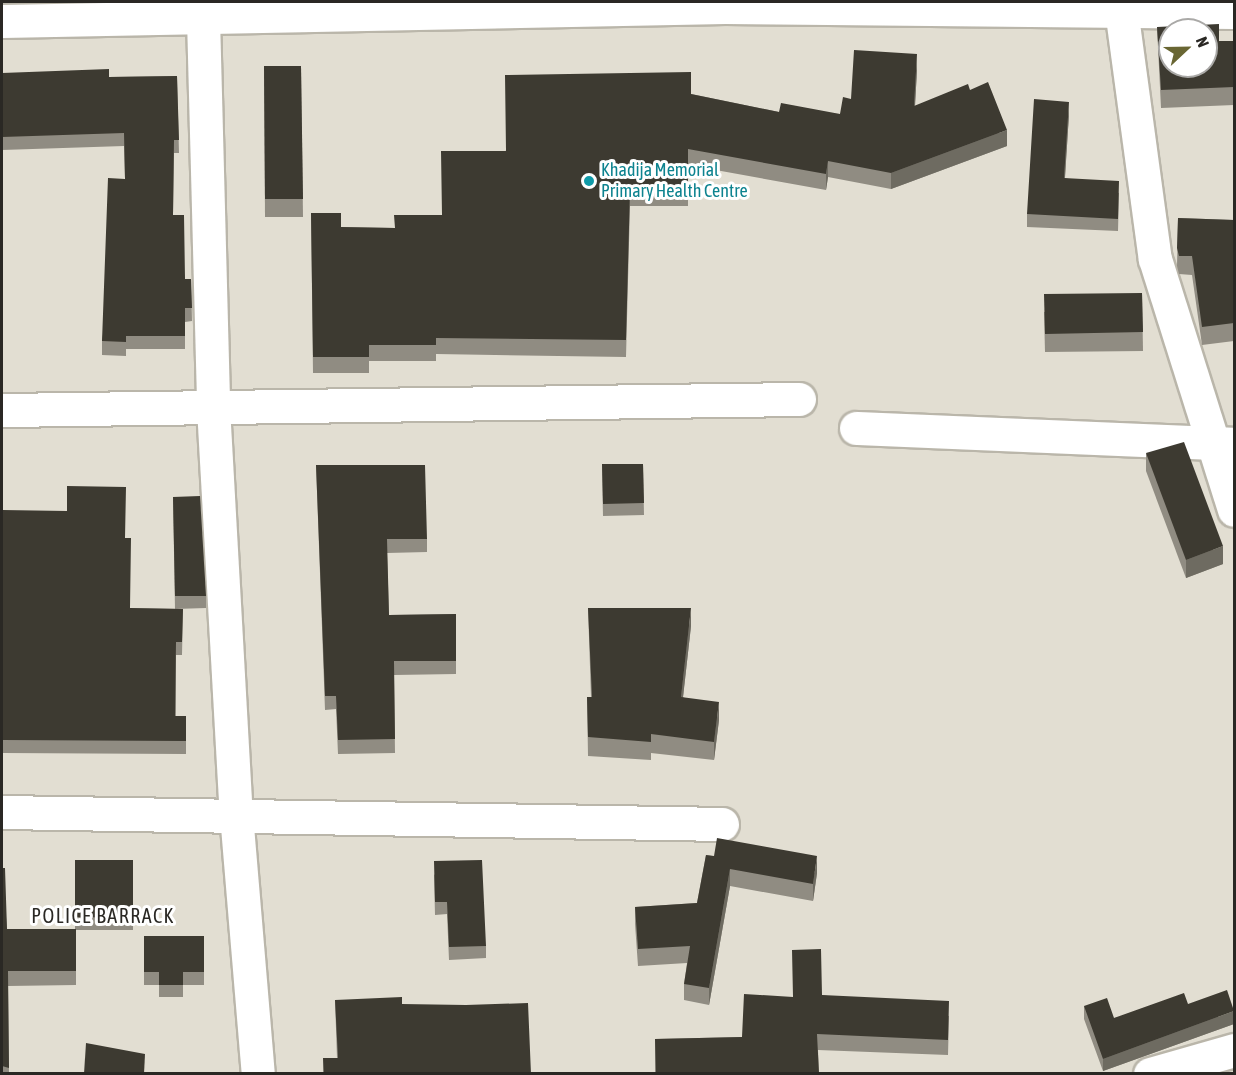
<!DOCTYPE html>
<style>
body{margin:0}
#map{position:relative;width:1236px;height:1075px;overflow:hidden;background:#e2ded2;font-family:"Asap Condensed",sans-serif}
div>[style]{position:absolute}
.roads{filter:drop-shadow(2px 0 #bab6aa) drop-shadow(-2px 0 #bab6aa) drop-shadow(0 2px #bab6aa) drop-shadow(0 -2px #bab6aa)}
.minor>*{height:33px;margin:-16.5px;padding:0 16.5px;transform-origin:16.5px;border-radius:16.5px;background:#fff}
.major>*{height:33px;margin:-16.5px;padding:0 16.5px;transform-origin:16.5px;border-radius:16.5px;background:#fff}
.wall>*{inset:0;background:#908c82}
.shaded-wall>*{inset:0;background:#6e6b61}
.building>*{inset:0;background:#3d3a31}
.dots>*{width:16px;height:16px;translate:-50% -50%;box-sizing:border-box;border:3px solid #fff;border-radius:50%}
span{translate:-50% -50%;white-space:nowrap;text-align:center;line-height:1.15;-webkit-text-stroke:6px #fff;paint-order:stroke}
.culture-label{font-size:18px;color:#0d838f}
.left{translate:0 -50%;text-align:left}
.neighbourhood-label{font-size:20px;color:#2a2824;letter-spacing:1.5px}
.frame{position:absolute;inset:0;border:3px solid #2a2824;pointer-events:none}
.north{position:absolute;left:1158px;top:18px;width:60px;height:60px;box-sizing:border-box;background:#fff;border:2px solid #aaa9a7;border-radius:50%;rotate:68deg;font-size:16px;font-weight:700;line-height:24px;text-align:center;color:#2a2824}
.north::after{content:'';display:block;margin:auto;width:21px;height:27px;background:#696633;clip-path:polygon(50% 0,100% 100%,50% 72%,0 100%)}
</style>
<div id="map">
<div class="roads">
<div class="minor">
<i style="left:1121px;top:9px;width:252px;rotate:82.3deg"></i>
<i style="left:1155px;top:259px;width:263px;rotate:72.5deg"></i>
<i style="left:203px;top:18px;width:389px;rotate:88.5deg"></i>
<i style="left:213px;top:407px;width:408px;rotate:86.8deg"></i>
<i style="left:236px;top:814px;width:261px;rotate:85.2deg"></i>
<i style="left:2px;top:410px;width:797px;rotate:-0.79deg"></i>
<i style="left:856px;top:428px;width:377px;rotate:2.4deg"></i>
<i style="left:2px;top:812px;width:720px;rotate:0.95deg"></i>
<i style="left:1150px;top:1074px;width:87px;rotate:-15.9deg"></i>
</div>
<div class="major">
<i style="left:2px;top:21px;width:723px;rotate:-1.11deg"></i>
<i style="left:725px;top:7px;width:509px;rotate:0.56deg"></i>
</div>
</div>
<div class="wall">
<i style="clip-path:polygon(1157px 27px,1219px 41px,1234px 41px,1234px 105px,1161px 108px)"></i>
<i style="clip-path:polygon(264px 66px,301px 66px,303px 217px,265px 217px)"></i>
<i style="clip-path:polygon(917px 70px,915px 106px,970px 90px,1007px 146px,891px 189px,828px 177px,826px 190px,688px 165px,688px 206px,630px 206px,626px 357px,436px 354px,436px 361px,369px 361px,369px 373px,313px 373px,311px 213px,341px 227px,395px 228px,442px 215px,505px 151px,691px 94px,779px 112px,840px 114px,851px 99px)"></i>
<i style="clip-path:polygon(2px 73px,109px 77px,177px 76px,179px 153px,174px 153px,173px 215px,185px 279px,191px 279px,192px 321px,185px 322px,185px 349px,126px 349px,126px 356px,102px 355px,102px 341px,125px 179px,124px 146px,2px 150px)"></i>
<i style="clip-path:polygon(1069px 114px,1065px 178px,1119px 193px,1118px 231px,1027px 227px,1027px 214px)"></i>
<i style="clip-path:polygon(1178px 218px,1234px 220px,1234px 341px,1202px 345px,1192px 275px,1179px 274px,1177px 266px)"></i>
<i style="clip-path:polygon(1142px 293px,1143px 351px,1045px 352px,1044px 312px)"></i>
<i style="clip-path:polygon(1146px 453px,1223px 564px,1186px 578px,1146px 471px)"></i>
<i style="clip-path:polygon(602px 464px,643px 464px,644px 515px,603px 516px)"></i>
<i style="clip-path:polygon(316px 465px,427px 539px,427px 552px,387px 553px,389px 615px,456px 614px,456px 674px,394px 675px,395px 753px,338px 754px,336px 709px,325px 710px)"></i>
<i style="clip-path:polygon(173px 497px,206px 596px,206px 608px,175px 609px)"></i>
<i style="clip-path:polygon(2px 510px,125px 538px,130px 608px,183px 609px,182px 655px,176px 655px,176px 716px,186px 716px,186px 754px,2px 753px)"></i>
<i style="clip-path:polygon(588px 608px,691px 626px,683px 697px,719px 720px,714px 760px,651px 753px,651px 760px,588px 756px,587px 697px,591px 697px)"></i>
<i style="clip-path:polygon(706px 855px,817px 873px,813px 901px,730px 886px,709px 1005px,684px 1000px,684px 984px,687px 963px,638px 966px,635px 924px,635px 907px,697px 903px)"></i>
<i style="clip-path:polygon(75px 860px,133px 860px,133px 930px,76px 930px,76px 985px,8px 986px,9px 1074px,2px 1074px,2px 868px,7px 929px,75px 929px)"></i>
<i style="clip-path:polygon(434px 874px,486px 946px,486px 958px,449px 960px,447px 914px,435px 915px)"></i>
<i style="clip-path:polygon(144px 936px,204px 936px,204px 985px,183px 985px,183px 997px,159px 997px,159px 985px,144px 985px)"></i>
<i style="clip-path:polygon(822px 995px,949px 1016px,948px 1055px,818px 1050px,819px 1074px,655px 1074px,655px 1039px,742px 1037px,793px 997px)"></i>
<i style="clip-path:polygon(335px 1000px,402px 1004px,531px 1074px,323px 1074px,323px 1058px,337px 1058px)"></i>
<i style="clip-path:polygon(1188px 1004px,1234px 1024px,1103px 1071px,1084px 1019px,1084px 1006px,1114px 1018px)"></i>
</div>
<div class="shaded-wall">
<i style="clip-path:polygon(917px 54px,917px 70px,914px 122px,914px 106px)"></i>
<i style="clip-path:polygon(1069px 102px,1069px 114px,1064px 191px,1064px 178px)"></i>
<i style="clip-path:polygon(1007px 130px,1007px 146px,891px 189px,891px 173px)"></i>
<i style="clip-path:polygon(828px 161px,828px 177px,826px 190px,826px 174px)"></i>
<i style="clip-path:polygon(1223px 546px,1223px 564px,1186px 578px,1186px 560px)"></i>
<i style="clip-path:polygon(691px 608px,691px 626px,681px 715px,681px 697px)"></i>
<i style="clip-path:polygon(719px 702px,719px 720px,714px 760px,714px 742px)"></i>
<i style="clip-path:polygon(817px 856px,817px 873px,813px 901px,813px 884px)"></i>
<i style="clip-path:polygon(730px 869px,730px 886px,709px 1005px,709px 988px)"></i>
<i style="clip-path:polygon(1234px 1011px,1234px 1024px,1103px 1071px,1103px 1059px)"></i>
</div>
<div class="building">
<i style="clip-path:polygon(evenodd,1219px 24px,1219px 41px,1234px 41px,1234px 87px,1161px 90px,1157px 27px,1219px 24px,1170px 30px,1206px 30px,1206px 66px,1170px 66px,1170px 30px)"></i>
<i style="clip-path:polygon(854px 50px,917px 54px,914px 106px,968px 84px,970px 90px,988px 82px,1007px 130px,891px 173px,828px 161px,826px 174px,688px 149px,688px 190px,630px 190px,626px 340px,436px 338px,436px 345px,369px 345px,369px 357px,313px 357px,311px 213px,341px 213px,341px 227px,395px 228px,394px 215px,442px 215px,441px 151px,506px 151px,505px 75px,691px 72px,691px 94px,779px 112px,781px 103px,840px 114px,843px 97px,851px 99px)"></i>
<i style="clip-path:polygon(264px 66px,301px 66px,303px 199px,265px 199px)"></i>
<i style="clip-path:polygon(109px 69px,109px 77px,177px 76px,179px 140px,174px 140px,173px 215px,184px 215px,185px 279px,191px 279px,192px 308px,185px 308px,185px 336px,126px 336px,126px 342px,102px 341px,108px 178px,125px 179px,124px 133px,2px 137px,2px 73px)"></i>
<i style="clip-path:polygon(1034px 99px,1069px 102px,1064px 178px,1119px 181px,1118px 219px,1027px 214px)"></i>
<i style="clip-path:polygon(1178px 218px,1234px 220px,1234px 323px,1202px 327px,1192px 256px,1179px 256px,1177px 248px)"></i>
<i style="clip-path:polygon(1142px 293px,1143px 332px,1045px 334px,1044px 294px)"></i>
<i style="clip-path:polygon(1184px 442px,1223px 546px,1186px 560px,1146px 453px)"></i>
<i style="clip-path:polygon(602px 464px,643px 464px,644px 503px,603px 504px)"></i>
<i style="clip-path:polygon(316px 465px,425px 465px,427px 539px,387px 539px,389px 615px,456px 614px,456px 661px,394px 661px,395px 739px,338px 740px,336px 696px,325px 696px)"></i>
<i style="clip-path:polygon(67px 486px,126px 487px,125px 538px,131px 538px,130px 608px,183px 609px,182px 642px,176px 642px,175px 716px,186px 716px,186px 741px,2px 740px,2px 510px,67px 511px)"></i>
<i style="clip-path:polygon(200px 496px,206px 596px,175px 596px,173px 497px)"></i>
<i style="clip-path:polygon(588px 608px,691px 608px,681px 697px,719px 702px,714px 742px,651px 734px,651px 742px,588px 737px,587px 697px,592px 697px)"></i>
<i style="clip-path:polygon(717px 838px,817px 856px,813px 884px,730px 869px,709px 988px,684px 984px,690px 946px,638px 949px,635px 907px,697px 903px,706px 855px,714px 856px)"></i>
<i style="clip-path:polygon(75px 860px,133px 860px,133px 918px,75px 917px)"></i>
<i style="clip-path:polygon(482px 860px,486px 946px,449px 947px,447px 902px,435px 902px,434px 861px)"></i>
<i style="clip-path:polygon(2px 868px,5px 868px,7px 929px,76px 929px,76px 971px,8px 971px,9px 1068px,2px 1066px)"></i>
<i style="clip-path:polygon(144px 936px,204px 936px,204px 972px,183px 972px,183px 985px,159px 985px,159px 972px,144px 972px)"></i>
<i style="clip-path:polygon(821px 949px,822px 995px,949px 1001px,948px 1040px,817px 1034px,819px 1074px,656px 1074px,655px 1039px,742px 1037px,744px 994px,793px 997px,792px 950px)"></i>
<i style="clip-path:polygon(1227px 990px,1234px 1011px,1103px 1059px,1084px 1006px,1107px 998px,1114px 1018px,1184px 993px,1188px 1004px)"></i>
<i style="clip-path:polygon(402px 997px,402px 1004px,466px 1005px,528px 1003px,531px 1074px,407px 1074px,407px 1072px,364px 1074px,324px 1074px,323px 1058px,338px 1058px,335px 1000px)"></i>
<i style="clip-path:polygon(86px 1043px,145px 1054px,144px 1074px,84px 1074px)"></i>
</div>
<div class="dots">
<i style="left:589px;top:181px;background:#0f9aa8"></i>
</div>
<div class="culture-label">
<span class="left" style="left:601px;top:181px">Khadija Memorial<br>Primary Health Centre</span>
</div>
<div class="neighbourhood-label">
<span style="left:103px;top:915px">POLICE BARRACK</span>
</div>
<div class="frame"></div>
<div class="north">N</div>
</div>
